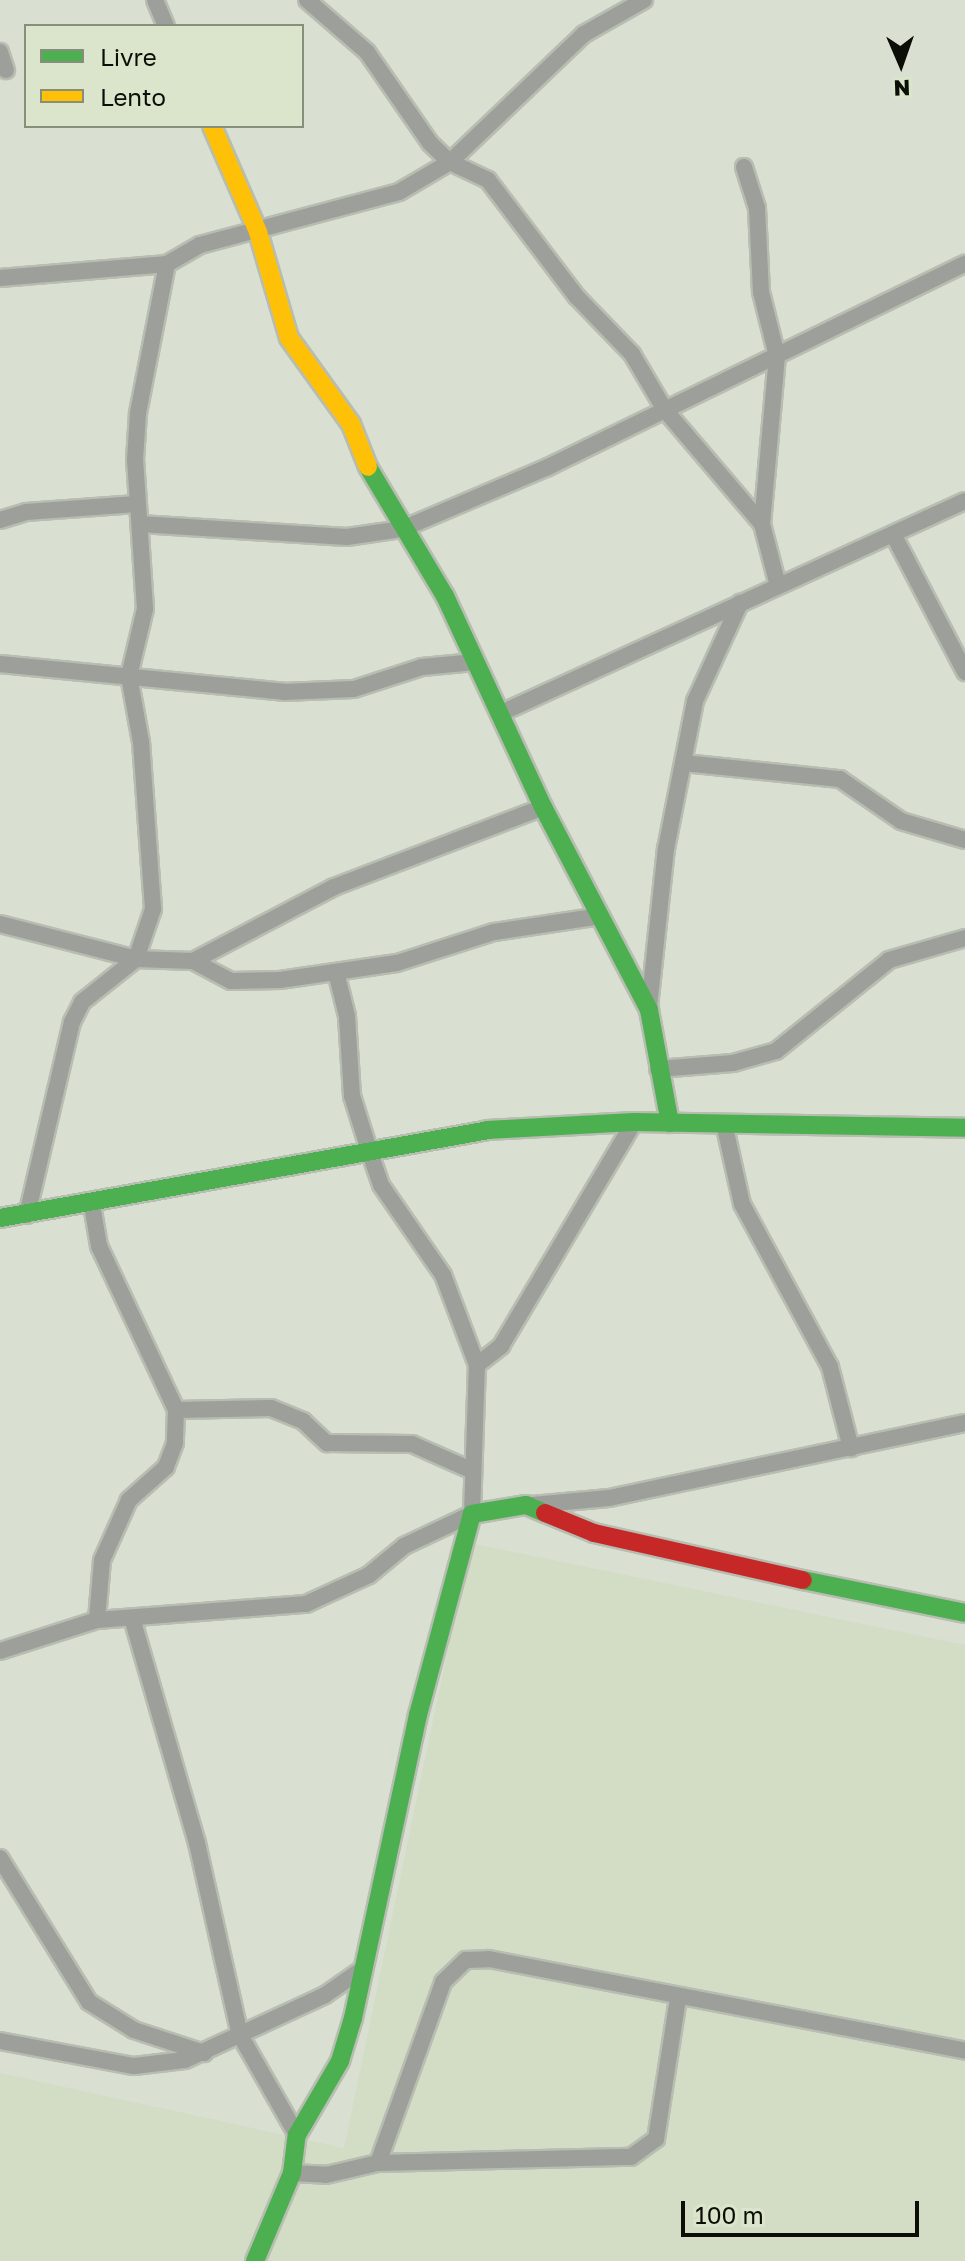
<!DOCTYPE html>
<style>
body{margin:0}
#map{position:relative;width:965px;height:2261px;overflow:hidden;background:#d9dfd1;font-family:"Golos Text",sans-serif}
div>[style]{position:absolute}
.built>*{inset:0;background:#d3ddc5}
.roads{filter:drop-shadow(2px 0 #b8bdb1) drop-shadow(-2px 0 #b8bdb1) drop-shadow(0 2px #b8bdb1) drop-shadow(0 -2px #b8bdb1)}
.street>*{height:16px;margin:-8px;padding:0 8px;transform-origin:8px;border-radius:8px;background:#9d9f9a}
.fast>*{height:18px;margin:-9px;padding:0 9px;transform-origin:9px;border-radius:9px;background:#4caf50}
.slow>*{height:18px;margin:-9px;padding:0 9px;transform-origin:9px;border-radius:9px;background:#ffc107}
.jam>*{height:18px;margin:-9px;padding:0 9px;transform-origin:9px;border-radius:9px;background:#c62828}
span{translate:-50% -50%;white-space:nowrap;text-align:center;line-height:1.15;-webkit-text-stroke:8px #dae5cb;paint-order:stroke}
.legend{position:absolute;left:24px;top:24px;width:280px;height:104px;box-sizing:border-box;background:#dae5cb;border:2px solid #878f7c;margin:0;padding:10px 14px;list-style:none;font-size:24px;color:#0b0e06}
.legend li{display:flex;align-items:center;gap:16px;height:40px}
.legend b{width:40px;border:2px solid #878f7c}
.north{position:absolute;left:861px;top:24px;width:80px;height:80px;-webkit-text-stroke:6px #dae5cb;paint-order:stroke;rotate:178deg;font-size:22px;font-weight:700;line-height:32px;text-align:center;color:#0b0e06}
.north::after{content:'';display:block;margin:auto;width:28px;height:36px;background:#0b0e06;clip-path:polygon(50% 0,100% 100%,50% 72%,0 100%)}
.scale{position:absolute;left:681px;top:2201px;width:238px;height:36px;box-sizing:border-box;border:4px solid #0b0e06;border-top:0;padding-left:10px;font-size:24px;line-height:28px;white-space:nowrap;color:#0b0e06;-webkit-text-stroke:6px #dae5cb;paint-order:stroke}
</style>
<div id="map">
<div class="built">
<i style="clip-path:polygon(470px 1543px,965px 1645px,965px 2261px,0 2261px,0 2073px,344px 2148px)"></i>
</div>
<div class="roads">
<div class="street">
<i style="left:155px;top:0;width:28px;rotate:67deg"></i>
<i style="left:307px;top:0;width:79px;rotate:40.9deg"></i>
<i style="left:367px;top:52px;width:111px;rotate:55.3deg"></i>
<i style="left:430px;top:143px;width:28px;rotate:44deg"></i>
<i style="left:450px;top:162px;width:42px;rotate:25.3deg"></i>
<i style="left:488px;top:180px;width:146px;rotate:52.8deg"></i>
<i style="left:576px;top:296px;width:81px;rotate:46deg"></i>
<i style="left:632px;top:354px;width:65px;rotate:59.5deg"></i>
<i style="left:665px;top:410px;width:150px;rotate:49.6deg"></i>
<i style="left:762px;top:524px;width:60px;rotate:75.5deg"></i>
<i style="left:0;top:52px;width:19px;rotate:72deg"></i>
<i style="left:744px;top:167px;width:43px;rotate:72.4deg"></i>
<i style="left:757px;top:208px;width:84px;rotate:87.3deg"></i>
<i style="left:761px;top:292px;width:66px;rotate:76deg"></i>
<i style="left:777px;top:356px;width:169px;rotate:95.1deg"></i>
<i style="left:0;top:278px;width:168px;rotate:-4.8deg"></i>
<i style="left:167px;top:264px;width:38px;rotate:-30deg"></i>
<i style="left:200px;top:245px;width:206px;rotate:-14.9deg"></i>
<i style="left:399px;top:192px;width:59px;rotate:-30.5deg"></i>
<i style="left:450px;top:162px;width:185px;rotate:-43.7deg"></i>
<i style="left:584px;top:34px;width:69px;rotate:-29.5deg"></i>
<i style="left:0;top:520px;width:27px;rotate:-17deg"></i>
<i style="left:26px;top:512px;width:111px;rotate:-4.1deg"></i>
<i style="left:140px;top:524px;width:207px;rotate:3.6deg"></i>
<i style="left:347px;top:537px;width:56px;rotate:-8.3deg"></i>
<i style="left:402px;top:529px;width:159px;rotate:-23deg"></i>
<i style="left:548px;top:467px;width:464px;rotate:-26deg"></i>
<i style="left:893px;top:534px;width:156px;rotate:62.4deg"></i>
<i style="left:0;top:664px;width:285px;rotate:5.6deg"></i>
<i style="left:284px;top:692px;width:70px;rotate:-2.5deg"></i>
<i style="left:354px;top:689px;width:71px;rotate:-17.9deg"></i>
<i style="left:422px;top:667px;width:53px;rotate:-5.4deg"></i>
<i style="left:501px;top:713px;width:510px;rotate:-24.56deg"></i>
<i style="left:684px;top:763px;width:157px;rotate:5.9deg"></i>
<i style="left:840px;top:779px;width:74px;rotate:34.5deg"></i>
<i style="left:901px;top:821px;width:67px;rotate:16.5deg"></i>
<i style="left:0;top:924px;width:140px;rotate:14.4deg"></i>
<i style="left:136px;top:959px;width:57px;rotate:2deg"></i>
<i style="left:193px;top:961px;width:159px;rotate:-27.7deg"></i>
<i style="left:334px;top:887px;width:224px;rotate:-20.9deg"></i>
<i style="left:193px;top:961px;width:43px;rotate:27.8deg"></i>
<i style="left:231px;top:981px;width:49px;rotate:-1.2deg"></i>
<i style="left:280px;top:980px;width:118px;rotate:-8.3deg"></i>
<i style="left:397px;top:963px;width:102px;rotate:-17.7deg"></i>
<i style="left:494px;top:932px;width:108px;rotate:-8.5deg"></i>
<i style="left:649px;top:1007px;width:159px;rotate:-83.9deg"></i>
<i style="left:666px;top:849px;width:151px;rotate:-78.9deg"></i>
<i style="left:695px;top:701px;width:108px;rotate:-65.3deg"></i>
<i style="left:658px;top:1069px;width:75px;rotate:-4.6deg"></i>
<i style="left:733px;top:1063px;width:45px;rotate:-15.6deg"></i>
<i style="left:776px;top:1051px;width:145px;rotate:-38.8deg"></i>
<i style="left:889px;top:960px;width:79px;rotate:-16.1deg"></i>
<i style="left:724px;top:1123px;width:83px;rotate:77.5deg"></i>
<i style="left:742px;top:1204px;width:185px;rotate:61.6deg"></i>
<i style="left:830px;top:1367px;width:84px;rotate:75.5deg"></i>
<i style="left:92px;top:1205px;width:42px;rotate:80.3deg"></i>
<i style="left:99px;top:1246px;width:181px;rotate:64.8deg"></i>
<i style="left:176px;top:1410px;width:33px;rotate:92deg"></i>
<i style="left:175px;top:1443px;width:26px;rotate:111deg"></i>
<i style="left:166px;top:1467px;width:50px;rotate:138.3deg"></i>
<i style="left:129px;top:1500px;width:66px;rotate:114.2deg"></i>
<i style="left:102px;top:1560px;width:60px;rotate:94.8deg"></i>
<i style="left:27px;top:1215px;width:198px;rotate:-76.9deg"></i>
<i style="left:72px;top:1022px;width:22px;rotate:-63deg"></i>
<i style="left:82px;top:1002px;width:69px;rotate:-38.5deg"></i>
<i style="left:136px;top:959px;width:53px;rotate:-71.2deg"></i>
<i style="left:153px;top:909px;width:167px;rotate:-94.1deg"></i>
<i style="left:141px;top:742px;width:67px;rotate:-100.3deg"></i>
<i style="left:129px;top:676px;width:69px;rotate:-76.6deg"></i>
<i style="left:145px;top:609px;width:149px;rotate:-93.8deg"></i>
<i style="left:135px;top:460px;width:47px;rotate:-86.3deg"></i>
<i style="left:138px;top:413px;width:152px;rotate:-79deg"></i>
<i style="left:477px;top:1365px;width:31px;rotate:-38deg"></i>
<i style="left:501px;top:1346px;width:261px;rotate:-59.3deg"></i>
<i style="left:176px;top:1410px;width:95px;rotate:-1.2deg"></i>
<i style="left:271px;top:1408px;width:35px;rotate:22deg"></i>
<i style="left:303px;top:1421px;width:33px;rotate:43deg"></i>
<i style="left:327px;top:1443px;width:85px;rotate:0.7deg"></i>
<i style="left:412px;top:1444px;width:67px;rotate:23.9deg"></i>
<i style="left:532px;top:1505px;width:77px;rotate:-5.2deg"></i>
<i style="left:609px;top:1498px;width:364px;rotate:-11.9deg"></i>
<i style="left:132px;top:1618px;width:234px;rotate:73.9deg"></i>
<i style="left:197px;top:1843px;width:197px;rotate:77.4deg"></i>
<i style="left:240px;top:2035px;width:115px;rotate:60.3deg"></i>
<i style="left:0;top:1651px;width:102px;rotate:-17.7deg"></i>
<i style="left:97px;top:1620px;width:210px;rotate:-4.4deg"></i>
<i style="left:306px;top:1604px;width:69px;rotate:-24.7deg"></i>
<i style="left:369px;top:1575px;width:45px;rotate:-39.6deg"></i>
<i style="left:404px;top:1546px;width:75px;rotate:-25.2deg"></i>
<i style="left:472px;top:1514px;width:149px;rotate:-88.1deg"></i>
<i style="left:477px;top:1365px;width:96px;rotate:-110.7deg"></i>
<i style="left:443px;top:1275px;width:109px;rotate:-124.6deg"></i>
<i style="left:381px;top:1185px;width:34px;rotate:-109deg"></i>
<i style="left:370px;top:1153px;width:60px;rotate:-107.5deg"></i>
<i style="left:352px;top:1096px;width:80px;rotate:-93.6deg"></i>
<i style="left:347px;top:1016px;width:45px;rotate:-104deg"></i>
<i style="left:0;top:1858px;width:169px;rotate:58.3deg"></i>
<i style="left:89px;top:2002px;width:53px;rotate:31.9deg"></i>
<i style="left:134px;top:2030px;width:74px;rotate:18.2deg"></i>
<i style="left:0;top:2041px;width:136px;rotate:10.6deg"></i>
<i style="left:134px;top:2066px;width:51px;rotate:-6.7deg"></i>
<i style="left:185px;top:2060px;width:154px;rotate:-24.9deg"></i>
<i style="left:325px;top:1995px;width:47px;rotate:-34.7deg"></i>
<i style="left:378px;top:2163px;width:192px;rotate:-70.2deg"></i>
<i style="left:443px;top:1982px;width:32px;rotate:-44deg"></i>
<i style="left:466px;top:1960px;width:23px;rotate:-2deg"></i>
<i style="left:489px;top:1959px;width:485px;rotate:10.9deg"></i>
<i style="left:292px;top:2173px;width:34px;rotate:3deg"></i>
<i style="left:326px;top:2175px;width:53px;rotate:-13deg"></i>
<i style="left:378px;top:2163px;width:253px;rotate:-1.4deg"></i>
<i style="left:631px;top:2157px;width:31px;rotate:-36deg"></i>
<i style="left:656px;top:2139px;width:142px;rotate:-81.1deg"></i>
</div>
<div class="fast">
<i style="left:368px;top:467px;width:150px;rotate:59.2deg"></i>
<i style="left:445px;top:596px;width:233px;rotate:65.1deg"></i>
<i style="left:543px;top:807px;width:229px;rotate:62.4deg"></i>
<i style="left:649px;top:1010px;width:115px;rotate:79.5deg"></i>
<i style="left:0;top:1218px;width:495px;rotate:-10.2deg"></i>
<i style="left:487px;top:1130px;width:147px;rotate:-3.1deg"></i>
<i style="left:634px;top:1122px;width:331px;rotate:1deg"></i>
<i style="left:803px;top:1580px;width:165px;rotate:11.5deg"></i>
<i style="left:255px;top:2261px;width:95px;rotate:-67.2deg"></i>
<i style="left:292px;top:2173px;width:38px;rotate:-83deg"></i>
<i style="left:297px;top:2135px;width:86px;rotate:-59.8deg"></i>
<i style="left:340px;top:2061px;width:45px;rotate:-73.2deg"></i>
<i style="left:353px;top:2018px;width:310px;rotate:-77.9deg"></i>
<i style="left:418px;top:1715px;width:208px;rotate:-75deg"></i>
<i style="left:472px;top:1514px;width:55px;rotate:-9.5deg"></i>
<i style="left:526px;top:1505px;width:21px;rotate:23deg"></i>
</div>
<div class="slow">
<i style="left:212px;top:126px;width:116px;rotate:66.5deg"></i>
<i style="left:258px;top:232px;width:110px;rotate:73.7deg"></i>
<i style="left:289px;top:338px;width:106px;rotate:54.2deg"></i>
<i style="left:351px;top:424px;width:46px;rotate:68.4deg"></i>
</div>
<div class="jam">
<i style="left:545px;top:1513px;width:53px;rotate:22.2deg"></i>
<i style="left:594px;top:1533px;width:214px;rotate:12.7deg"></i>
</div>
</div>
<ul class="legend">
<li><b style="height:10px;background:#4caf50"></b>Livre</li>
<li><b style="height:10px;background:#ffc107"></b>Lento</li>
</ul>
<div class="north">N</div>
<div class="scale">100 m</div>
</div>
